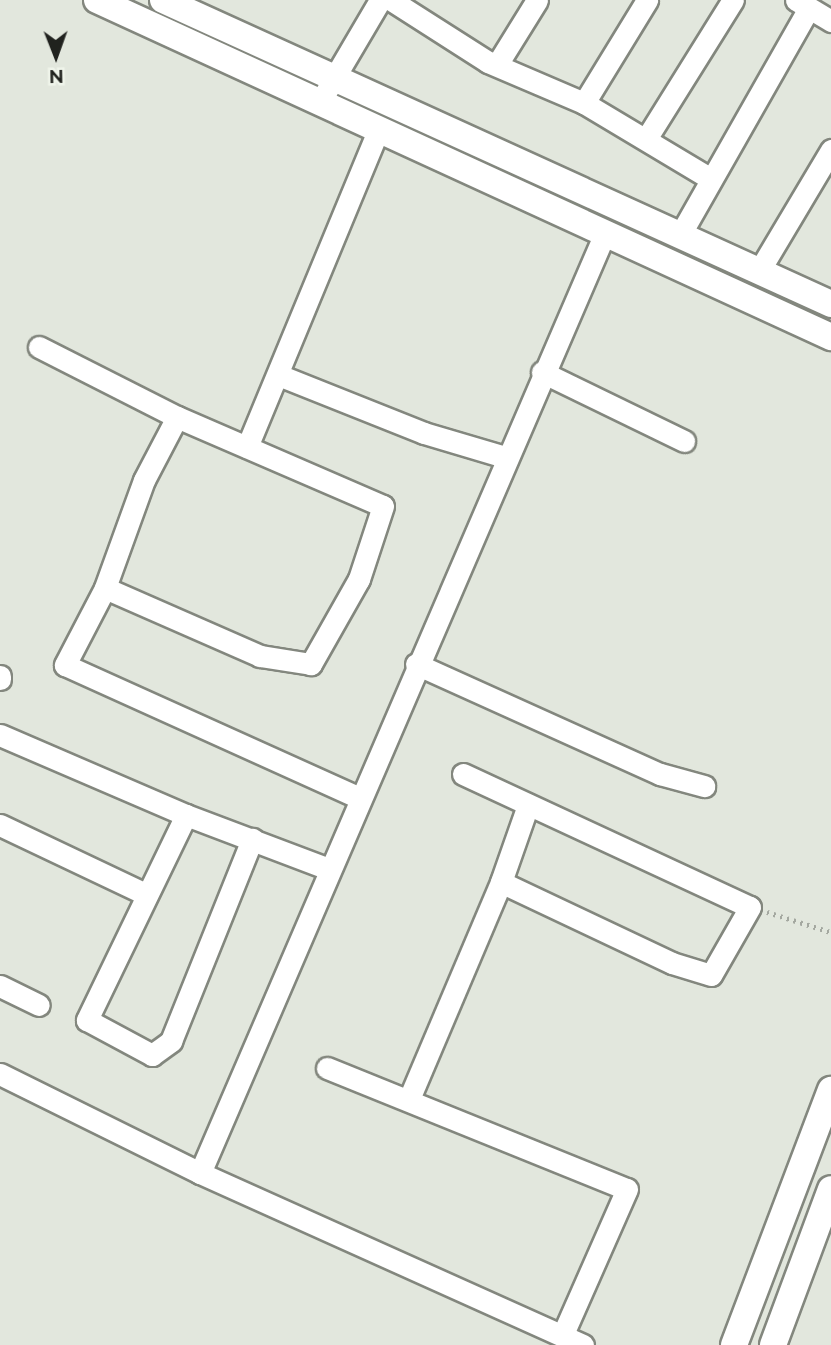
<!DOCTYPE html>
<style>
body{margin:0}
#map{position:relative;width:831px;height:1345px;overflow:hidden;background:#e2e7dd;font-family:Raleway,sans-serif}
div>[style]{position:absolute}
.path>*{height:4.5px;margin-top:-2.25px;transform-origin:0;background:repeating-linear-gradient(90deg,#a4a8a0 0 2px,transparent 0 7px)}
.roads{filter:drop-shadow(2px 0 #83877e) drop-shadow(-2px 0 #83877e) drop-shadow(0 2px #83877e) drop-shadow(0 -2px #83877e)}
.minor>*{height:21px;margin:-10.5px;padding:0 10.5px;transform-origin:10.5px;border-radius:10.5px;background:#fff}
.tertiary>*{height:26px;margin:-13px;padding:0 13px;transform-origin:13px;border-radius:13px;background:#fff}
span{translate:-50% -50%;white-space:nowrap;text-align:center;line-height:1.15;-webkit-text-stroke:5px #eff4ea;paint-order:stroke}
.north{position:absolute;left:21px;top:21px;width:70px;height:70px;-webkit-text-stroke:5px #eff4ea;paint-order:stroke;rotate:179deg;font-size:19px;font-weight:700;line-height:28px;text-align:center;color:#20221e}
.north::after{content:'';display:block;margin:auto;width:24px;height:32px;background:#20221e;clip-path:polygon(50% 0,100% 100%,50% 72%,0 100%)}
</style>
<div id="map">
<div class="path">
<i style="left:767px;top:912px;width:67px;rotate:17.4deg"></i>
</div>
<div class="roads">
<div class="minor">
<i style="left:391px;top:0;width:115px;rotate:32.6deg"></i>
<i style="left:488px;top:62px;width:104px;rotate:23.1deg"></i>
<i style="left:584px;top:103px;width:148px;rotate:30.9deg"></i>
<i style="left:796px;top:0;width:41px;rotate:31deg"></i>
<i style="left:498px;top:63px;width:74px;rotate:-58.2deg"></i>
<i style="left:320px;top:102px;width:118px;rotate:-59.5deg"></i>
<i style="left:584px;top:103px;width:121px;rotate:-58.5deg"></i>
<i style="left:646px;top:139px;width:164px;rotate:-58deg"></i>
<i style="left:680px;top:235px;width:261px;rotate:-60.4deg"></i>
<i style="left:759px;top:271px;width:141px;rotate:-59.2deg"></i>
<i style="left:39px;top:347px;width:155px;rotate:26.9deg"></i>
<i style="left:177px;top:417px;width:224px;rotate:23.4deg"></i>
<i style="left:383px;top:506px;width:77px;rotate:108.2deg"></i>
<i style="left:359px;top:579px;width:98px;rotate:119.5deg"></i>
<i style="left:311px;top:664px;width:52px;rotate:-171.1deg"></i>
<i style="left:260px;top:656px;width:169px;rotate:-156.3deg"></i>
<i style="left:542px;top:372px;width:158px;rotate:25.9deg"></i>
<i style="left:281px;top:376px;width:154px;rotate:21.7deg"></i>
<i style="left:424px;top:433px;width:84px;rotate:16.5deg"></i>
<i style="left:177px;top:417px;width:71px;rotate:117.6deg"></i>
<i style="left:144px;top:480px;width:115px;rotate:109.9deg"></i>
<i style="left:105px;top:588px;width:87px;rotate:117.5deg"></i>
<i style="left:65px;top:665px;width:323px;rotate:24.3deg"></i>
<i style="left:247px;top:447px;width:344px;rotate:-67.5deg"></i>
<i style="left:416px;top:664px;width:268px;rotate:24.3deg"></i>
<i style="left:660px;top:774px;width:46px;rotate:15.3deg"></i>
<i style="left:0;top:676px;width:3px;rotate:90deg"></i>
<i style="left:0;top:735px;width:202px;rotate:23.3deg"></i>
<i style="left:186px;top:815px;width:153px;rotate:20.7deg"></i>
<i style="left:463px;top:774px;width:316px;rotate:24.9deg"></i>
<i style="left:750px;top:907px;width:78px;rotate:119.8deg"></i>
<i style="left:711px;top:975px;width:41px;rotate:-162.9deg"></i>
<i style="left:672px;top:963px;width:189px;rotate:-154.7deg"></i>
<i style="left:186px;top:815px;width:228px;rotate:115.8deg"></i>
<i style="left:87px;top:1020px;width:74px;rotate:28.3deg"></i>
<i style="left:152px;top:1055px;width:24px;rotate:-36deg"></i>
<i style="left:171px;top:1041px;width:218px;rotate:-68.1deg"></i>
<i style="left:0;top:825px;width:161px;rotate:25.4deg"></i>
<i style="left:0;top:986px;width:43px;rotate:26deg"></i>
<i style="left:327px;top:1068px;width:323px;rotate:22deg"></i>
<i style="left:627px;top:1189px;width:158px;rotate:113.8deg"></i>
<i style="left:0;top:1074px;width:223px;rotate:26.3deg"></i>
<i style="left:200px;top:1173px;width:420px;rotate:24.2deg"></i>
<i style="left:409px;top:1099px;width:236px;rotate:-67deg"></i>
<i style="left:501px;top:882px;width:82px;rotate:-70.7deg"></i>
<i style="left:200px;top:1173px;width:1024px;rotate:-66.69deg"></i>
</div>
<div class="tertiary">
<i style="left:97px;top:0;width:808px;rotate:24.66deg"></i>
<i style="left:163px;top:0;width:734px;rotate:24.47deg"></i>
<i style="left:734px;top:1345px;width:273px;rotate:-69.2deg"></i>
<i style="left:773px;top:1345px;width:166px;rotate:-69.6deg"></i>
</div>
</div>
<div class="north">N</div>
</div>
